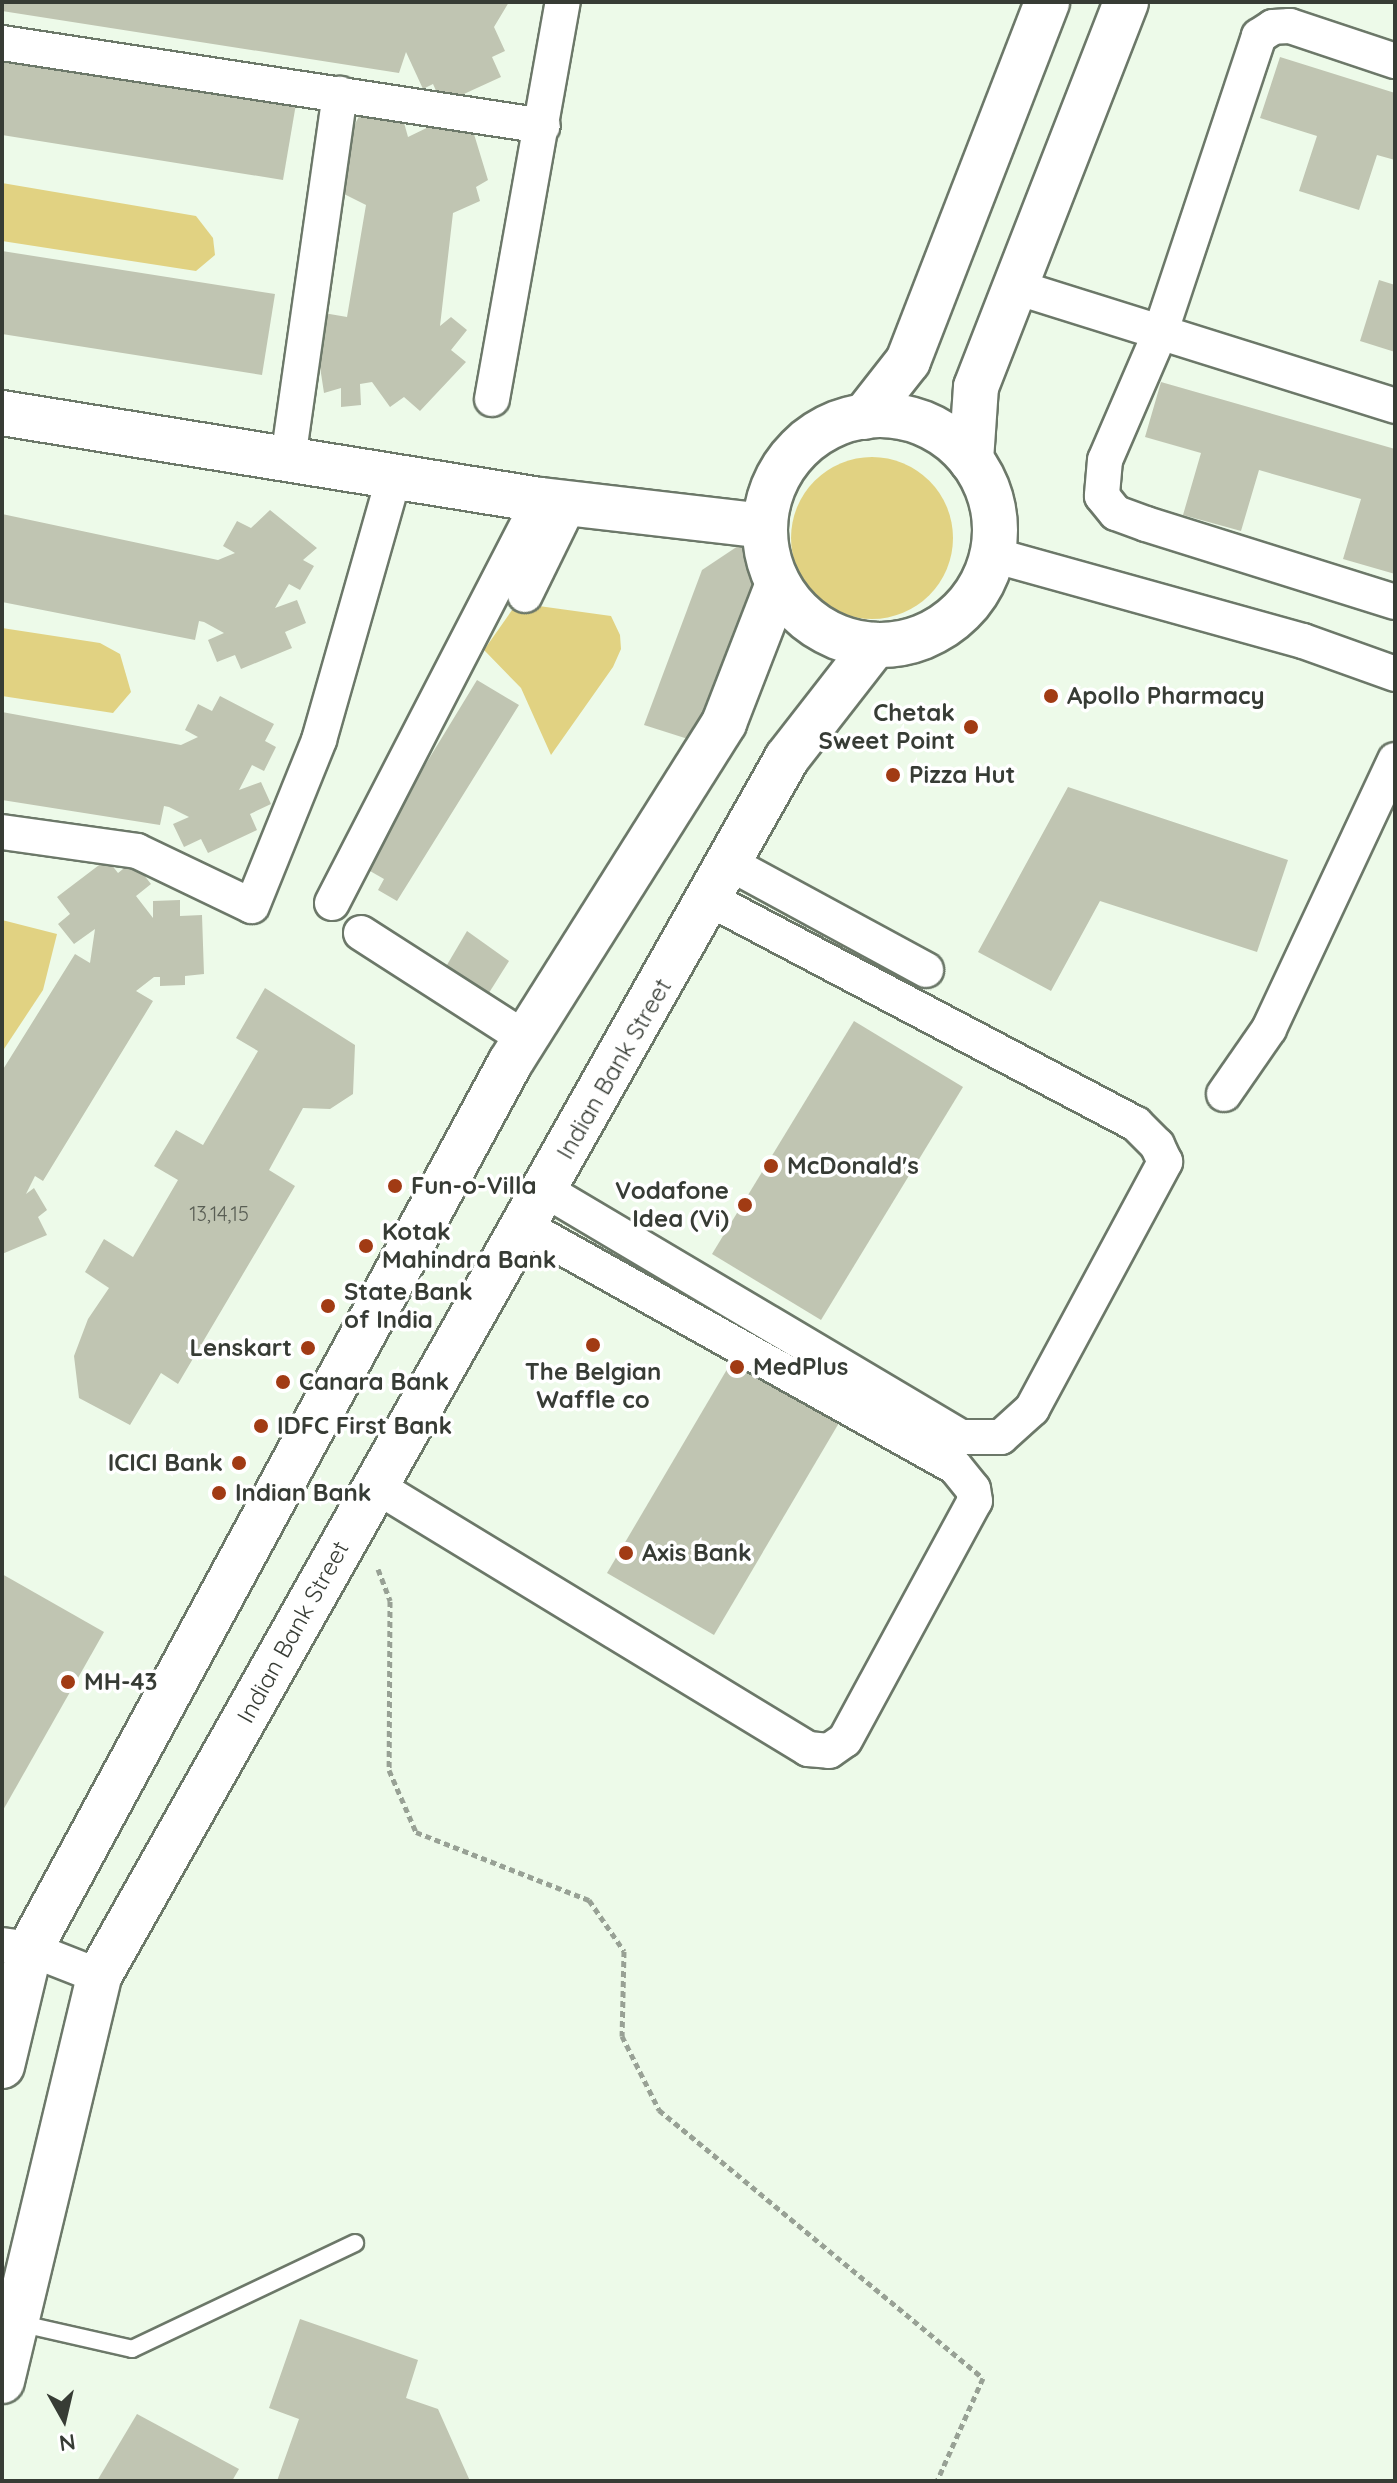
<!DOCTYPE html>
<style>
body{margin:0}
#map{position:relative;width:1397px;height:2483px;overflow:hidden;background:#edfae9;font-family:Quicksand,sans-serif}
div>[style]{position:absolute}
.green>*{inset:0;background:#e1d282}
.round{border-radius:50%}
.building>*{inset:0;background:#c0c5b2}
.path>*{height:5px;margin-top:-2.5px;transform-origin:0;background:repeating-linear-gradient(90deg,#98a195 0 6px,transparent 0 10px)}
.roads{filter:drop-shadow(2px 0 #6c7869) drop-shadow(-2px 0 #6c7869) drop-shadow(0 2px #6c7869) drop-shadow(0 -2px #6c7869)}
.lane>*{height:16px;margin:-8px;padding:0 8px;transform-origin:8px;border-radius:8px;background:#fff}
.street>*{height:34px;margin:-17px;padding:0 17px;transform-origin:17px;border-radius:17px;background:#fff}
.secondary>*{height:44px;margin:-22px;padding:0 22px;transform-origin:22px;border-radius:22px;background:#fff}
.secondary>.ring{margin:-22px;padding:0;box-sizing:content-box;background:none;border:44px solid #fff;border-radius:50%}
.dots>*{width:22px;height:22px;translate:-50% -50%;box-sizing:border-box;border:4px solid #fff;border-radius:50%}
span{translate:-50% -50%;white-space:nowrap;text-align:center;line-height:1.15;-webkit-text-stroke:7px #fff;paint-order:stroke}
.number-label{font-size:20px;color:#595e54}
.number-label span{-webkit-text-stroke-width:0}
.poi-label{font-size:24px;color:#373c35;font-weight:700}
.left{translate:0 -50%;text-align:left}
.right{translate:-100% -50%;text-align:right}
.street-label{font-size:24px;color:#373c35}
.frame{position:absolute;inset:0;border:4px solid #373c35;pointer-events:none}
.north{position:absolute;left:24px;top:2379px;width:80px;height:80px;-webkit-text-stroke:6px #fff;paint-order:stroke;rotate:172deg;font-size:22px;font-weight:700;line-height:32px;text-align:center;color:#373c35}
.north::after{content:'';display:block;margin:auto;width:28px;height:36px;background:#373c35;clip-path:polygon(50% 0,100% 100%,50% 72%,0 100%)}
</style>
<div id="map">
<div class="green">
<i style="clip-path:polygon(2px 183px,196px 216px,213px 238px,215px 255px,196px 271px,2px 241px)"></i>
<i class="round" style="left:791px;top:457px;width:162px;height:162px"></i>
<i style="clip-path:polygon(517px 603px,611px 616px,620px 635px,621px 649px,613px 667px,551px 755px,521px 688px,484px 650px)"></i>
<i style="clip-path:polygon(2px 628px,100px 643px,120px 654px,131px 692px,113px 713px,2px 696px)"></i>
<i style="clip-path:polygon(2px 920px,57px 934px,43px 990px,2px 1052px)"></i>
</div>
<div class="building">
<i style="clip-path:polygon(2px 2px,509px 2px,494px 27px,505px 51px,492px 57px,501px 77px,442px 104px,433px 84px,423px 89px,406px 52px,399px 73px,2px 11px)"></i>
<i style="clip-path:polygon(2px 50px,297px 98px,283px 180px,2px 135px)"></i>
<i style="clip-path:polygon(1280px 57px,1395px 93px,1395px 160px,1377px 155px,1359px 210px,1299px 191px,1317px 136px,1260px 118px)"></i>
<i style="clip-path:polygon(362px 111px,403px 119px,408px 137px,439px 122px,448px 130px,470px 121px,488px 180px,476px 187px,480px 201px,453px 213px,440px 326px,451px 317px,467px 330px,451px 350px,466px 362px,420px 411px,404px 397px,390px 407px,372px 382px,360px 384px,361px 405px,341px 407px,341px 388px,324px 393px,315px 334px,318px 312px,347px 317px,366px 205px,336px 190px,347px 176px,332px 166px)"></i>
<i style="clip-path:polygon(2px 251px,275px 294px,262px 375px,2px 334px)"></i>
<i style="clip-path:polygon(1379px 280px,1395px 285px,1395px 352px,1360px 341px)"></i>
<i style="clip-path:polygon(1161px 382px,1395px 449px,1395px 574px,1343px 559px,1361px 499px,1259px 470px,1241px 531px,1183px 515px,1201px 453px,1145px 437px)"></i>
<i style="clip-path:polygon(270px 510px,317px 548px,303px 560px,314px 566px,300px 590px,289px 584px,275px 608px,297px 600px,306px 623px,285px 632px,292px 648px,241px 669px,235px 655px,217px 662px,208px 640px,224px 633px,204px 622px,199px 621px,195px 640px,2px 602px,2px 514px,218px 560px,235px 553px,223px 546px,237px 521px,251px 528px)"></i>
<i style="clip-path:polygon(741px 544px,761px 581px,720px 697px,688px 739px,644px 725px,702px 570px)"></i>
<i style="clip-path:polygon(477px 680px,519px 705px,397px 901px,378px 890px,384px 879px,363px 867px)"></i>
<i style="clip-path:polygon(220px 696px,274px 724px,265px 741px,276px 747px,264px 771px,252px 765px,239px 790px,261px 782px,271px 804px,250px 814px,257px 830px,208px 853px,201px 839px,184px 847px,173px 824px,189px 817px,169px 807px,164px 806px,160px 825px,2px 800px,2px 712px,181px 745px,198px 737px,185px 730px,198px 704px,212px 711px)"></i>
<i style="clip-path:polygon(1068px 787px,1288px 860px,1257px 952px,1100px 901px,1051px 991px,978px 952px)"></i>
<i style="clip-path:polygon(107px 859px,118px 873px,133px 861px,151px 884px,136px 896px,153px 918px,153px 901px,180px 900px,180px 916px,202px 915px,204px 974px,185px 976px,185px 985px,160px 986px,160px 977px,154px 977px,136px 991px,153px 1001px,43px 1181px,35px 1176px,26px 1194px,34px 1188px,47px 1210px,38px 1217px,47px 1235px,2px 1254px,2px 1071px,75px 954px,90px 963px,95px 929px,74px 944px,58px 924px,70px 914px,57px 897px)"></i>
<i style="clip-path:polygon(467px 931px,509px 961px,487px 996px,444px 970px)"></i>
<i style="clip-path:polygon(265px 988px,355px 1045px,353px 1094px,330px 1109px,303px 1108px,269px 1170px,295px 1186px,178px 1384px,161px 1373px,130px 1425px,79px 1398px,74px 1356px,88px 1319px,109px 1288px,85px 1272px,104px 1239px,133px 1257px,178px 1180px,154px 1166px,176px 1130px,203px 1145px,258px 1051px,236px 1038px)"></i>
<i style="clip-path:polygon(854px 1021px,963px 1087px,821px 1320px,712px 1254px)"></i>
<i style="clip-path:polygon(739px 1349px,846px 1411px,714px 1635px,607px 1573px)"></i>
<i style="clip-path:polygon(2px 1574px,104px 1632px,2px 1812px)"></i>
<i style="clip-path:polygon(300px 2319px,418px 2360px,406px 2398px,438px 2409px,470px 2481px,277px 2481px,299px 2419px,269px 2408px)"></i>
<i style="clip-path:polygon(137px 2414px,239px 2469px,232px 2481px,97px 2481px)"></i>
</div>
<div class="path">
<i style="left:378px;top:1569px;width:34px;rotate:69deg"></i>
<i style="left:390px;top:1601px;width:169px;rotate:90.3deg"></i>
<i style="left:389px;top:1770px;width:68px;rotate:66.5deg"></i>
<i style="left:416px;top:1832px;width:186px;rotate:21.5deg"></i>
<i style="left:589px;top:1900px;width:62px;rotate:55.5deg"></i>
<i style="left:624px;top:1951px;width:85px;rotate:91.3deg"></i>
<i style="left:622px;top:2036px;width:83px;rotate:63.4deg"></i>
<i style="left:659px;top:2110px;width:420px;rotate:39.6deg"></i>
<i style="left:983px;top:2378px;width:113px;rotate:114.1deg"></i>
</div>
<div class="roads">
<div class="lane">
<i style="left:18px;top:2323px;width:117px;rotate:12.8deg"></i>
<i style="left:132px;top:2349px;width:247px;rotate:-25.4deg"></i>
</div>
<div class="street">
<i style="left:2px;top:43px;width:547px;rotate:8.72deg"></i>
<i style="left:1395px;top:61px;width:111px;rotate:-161.6deg"></i>
<i style="left:1290px;top:26px;width:17px;rotate:177deg"></i>
<i style="left:1273px;top:27px;width:17px;rotate:147deg"></i>
<i style="left:1259px;top:36px;width:313px;rotate:108.4deg"></i>
<i style="left:1160px;top:333px;width:138px;rotate:113.4deg"></i>
<i style="left:1105px;top:460px;width:36px;rotate:95deg"></i>
<i style="left:1102px;top:496px;width:22px;rotate:51deg"></i>
<i style="left:1116px;top:513px;width:32px;rotate:20deg"></i>
<i style="left:1146px;top:524px;width:261px;rotate:17.4deg"></i>
<i style="left:1016px;top:287px;width:397px;rotate:17.4deg"></i>
<i style="left:492px;top:399px;width:403px;rotate:-79.9deg"></i>
<i style="left:288px;top:459px;width:369px;rotate:-81.9deg"></i>
<i style="left:993px;top:555px;width:322px;rotate:15.5deg"></i>
<i style="left:1303px;top:641px;width:98px;rotate:19.7deg"></i>
<i style="left:525px;top:595px;width:102px;rotate:-63.9deg"></i>
<i style="left:2px;top:832px;width:136px;rotate:8deg"></i>
<i style="left:137px;top:851px;width:127px;rotate:25.6deg"></i>
<i style="left:252px;top:906px;width:179px;rotate:-68deg"></i>
<i style="left:319px;top:740px;width:273px;rotate:-74.1deg"></i>
<i style="left:731px;top:864px;width:222px;rotate:28.5deg"></i>
<i style="left:332px;top:903px;width:454px;rotate:-62.7deg"></i>
<i style="left:361px;top:933px;width:196px;rotate:32.7deg"></i>
<i style="left:1224px;top:1094px;width:79px;rotate:-55.3deg"></i>
<i style="left:1269px;top:1029px;width:297px;rotate:-64.9deg"></i>
<i style="left:545px;top:1190px;width:484px;rotate:30.7deg"></i>
<i style="left:961px;top:1437px;width:40px"></i>
<i style="left:1001px;top:1437px;width:42px;rotate:-42.1deg"></i>
<i style="left:1032px;top:1409px;width:281px;rotate:-61.7deg"></i>
<i style="left:1165px;top:1162px;width:19px;rotate:-115deg"></i>
<i style="left:1157px;top:1145px;width:30px;rotate:-135deg"></i>
<i style="left:1136px;top:1124px;width:480px;rotate:-152.2deg"></i>
<i style="left:376px;top:1486px;width:506px;rotate:31.33deg"></i>
<i style="left:808px;top:1749px;width:21px;rotate:5deg"></i>
<i style="left:829px;top:1751px;width:19px;rotate:-35deg"></i>
<i style="left:845px;top:1740px;width:272px;rotate:-61.5deg"></i>
<i style="left:975px;top:1501px;width:12px;rotate:-99deg"></i>
<i style="left:973px;top:1489px;width:28px;rotate:-129deg"></i>
<i style="left:955px;top:1467px;width:494px;rotate:-150.8deg"></i>
<i style="left:2px;top:1945px;width:28px;rotate:8deg"></i>
<i style="left:30px;top:1949px;width:74px;rotate:21.4deg"></i>
</div>
<div class="secondary">
<i style="left:2px;top:413px;width:545px;rotate:9.19deg"></i>
<i style="left:540px;top:500px;width:226px;rotate:6.6deg"></i>
<i class="ring" style="left:765px;top:415px;width:186px;height:186px"></i>
<i style="left:864px;top:417px;width:71px;rotate:-51.8deg"></i>
<i style="left:908px;top:361px;width:385px;rotate:-68.8deg"></i>
<i style="left:971px;top:460px;width:73px;rotate:-86.1deg"></i>
<i style="left:976px;top:387px;width:413px;rotate:-68.7deg"></i>
<i style="left:2px;top:2066px;width:120px;rotate:-76.5deg"></i>
<i style="left:30px;top:1949px;width:1008px;rotate:-61.55deg"></i>
<i style="left:510px;top:1063px;width:402px;rotate:-57.8deg"></i>
<i style="left:724px;top:723px;width:149px;rotate:-68.8deg"></i>
<i style="left:2px;top:2381px;width:416px;rotate:-76.5deg"></i>
<i style="left:99px;top:1976px;width:1399px;rotate:-60.54deg"></i>
<i style="left:787px;top:758px;width:143px;rotate:-52.1deg"></i>
</div>
</div>
<div class="dots">
<i style="left:1051px;top:696px;background:#a13b14"></i>
<i style="left:971px;top:727px;background:#a13b14"></i>
<i style="left:893px;top:775px;background:#a13b14"></i>
<i style="left:771px;top:1166px;background:#a13b14"></i>
<i style="left:395px;top:1186px;background:#a13b14"></i>
<i style="left:745px;top:1205px;background:#a13b14"></i>
<i style="left:366px;top:1246px;background:#a13b14"></i>
<i style="left:328px;top:1306px;background:#a13b14"></i>
<i style="left:593px;top:1345px;background:#a13b14"></i>
<i style="left:308px;top:1348px;background:#a13b14"></i>
<i style="left:737px;top:1367px;background:#a13b14"></i>
<i style="left:283px;top:1382px;background:#a13b14"></i>
<i style="left:261px;top:1426px;background:#a13b14"></i>
<i style="left:239px;top:1463px;background:#a13b14"></i>
<i style="left:219px;top:1493px;background:#a13b14"></i>
<i style="left:626px;top:1553px;background:#a13b14"></i>
<i style="left:68px;top:1682px;background:#a13b14"></i>
</div>
<div class="number-label">
<span style="left:219px;top:1213px">13,14,15</span>
</div>
<div class="poi-label">
<span class="left" style="left:1067px;top:696px">Apollo Pharmacy</span>
<span class="right" style="left:955px;top:727px">Chetak<br>Sweet Point</span>
<span class="left" style="left:909px;top:775px">Pizza Hut</span>
<span class="left" style="left:787px;top:1166px">McDonald's</span>
<span class="left" style="left:411px;top:1186px">Fun-o-Villa</span>
<span class="right" style="left:729px;top:1205px">Vodafone<br>Idea (Vi)</span>
<span class="left" style="left:382px;top:1246px">Kotak<br>Mahindra Bank</span>
<span class="left" style="left:344px;top:1306px">State Bank<br>of India</span>
<span class="right" style="left:292px;top:1348px">Lenskart</span>
<span class="left" style="left:753px;top:1367px">MedPlus</span>
<span style="left:593px;top:1386px">The Belgian<br>Waffle co</span>
<span class="left" style="left:299px;top:1382px">Canara Bank</span>
<span class="left" style="left:277px;top:1426px">IDFC First Bank</span>
<span class="right" style="left:223px;top:1463px">ICICI Bank</span>
<span class="left" style="left:235px;top:1493px">Indian Bank</span>
<span class="left" style="left:642px;top:1553px">Axis Bank</span>
<span class="left" style="left:84px;top:1682px">MH-43</span>
</div>
<div class="street-label">
<span style="left:614px;top:1069px;rotate:-60deg">Indian Bank Street</span>
<span style="left:293px;top:1632px;rotate:-61deg">Indian Bank Street</span>
</div>
<div class="frame"></div>
<div class="north">N</div>
</div>
